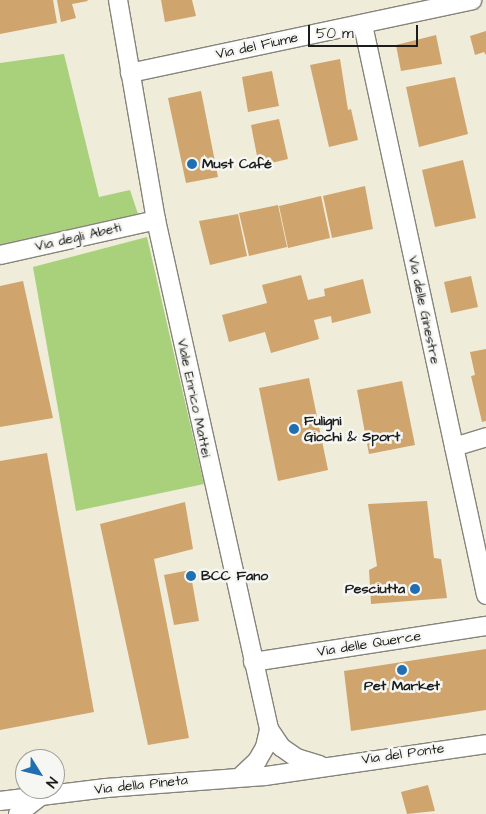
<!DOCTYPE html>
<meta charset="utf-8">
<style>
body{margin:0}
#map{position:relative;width:486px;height:814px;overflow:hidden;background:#efecda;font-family:"Architects Daughter",sans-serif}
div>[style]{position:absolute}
.green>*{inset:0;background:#a9d17c}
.building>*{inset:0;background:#d0a46d}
.roads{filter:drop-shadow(1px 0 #86847b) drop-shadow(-1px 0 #86847b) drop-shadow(0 1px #86847b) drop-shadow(0 -1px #86847b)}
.minor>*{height:18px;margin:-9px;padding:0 9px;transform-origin:9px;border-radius:9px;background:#fff}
.dots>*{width:14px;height:14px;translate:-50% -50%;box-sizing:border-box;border:2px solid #f6f6f2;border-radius:50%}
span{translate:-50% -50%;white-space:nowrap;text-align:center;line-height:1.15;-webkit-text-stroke:5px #f6f6f2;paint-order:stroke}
.street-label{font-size:14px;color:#1c1c1c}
.poi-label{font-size:14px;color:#1c1c1c;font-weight:700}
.left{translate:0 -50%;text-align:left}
.right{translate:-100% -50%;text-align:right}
.north{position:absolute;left:15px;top:749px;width:50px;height:50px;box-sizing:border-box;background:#f6f6f2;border:1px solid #9f9f9c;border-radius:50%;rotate:126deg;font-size:14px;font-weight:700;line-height:20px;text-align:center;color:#1c1c1c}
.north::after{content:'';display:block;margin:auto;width:18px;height:22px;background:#1f6fb2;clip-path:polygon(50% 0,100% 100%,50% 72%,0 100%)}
.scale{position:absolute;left:308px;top:25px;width:110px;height:22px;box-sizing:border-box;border:2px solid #1c1c1c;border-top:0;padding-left:6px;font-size:15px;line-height:18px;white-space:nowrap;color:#1c1c1c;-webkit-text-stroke:4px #f6f6f2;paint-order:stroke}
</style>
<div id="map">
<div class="green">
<i style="clip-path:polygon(64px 54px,99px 197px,130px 190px,138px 214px,0 245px,0 63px)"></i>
<i style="clip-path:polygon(147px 237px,204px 484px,76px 511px,33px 267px)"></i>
</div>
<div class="building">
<i style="clip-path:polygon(0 0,53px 0,57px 23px,0 34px)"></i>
<i style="clip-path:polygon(57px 0,87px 0,88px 1px,72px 4px,76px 18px,61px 22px)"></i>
<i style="clip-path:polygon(161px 0,192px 0,196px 16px,165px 22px)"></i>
<i style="clip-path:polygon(486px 31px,486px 55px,484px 52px,475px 55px,470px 36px)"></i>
<i style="clip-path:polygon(436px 35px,442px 64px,401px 71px,396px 45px)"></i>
<i style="clip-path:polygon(340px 59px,348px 110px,351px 109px,358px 140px,329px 147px,310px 65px)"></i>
<i style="clip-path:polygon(272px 71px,279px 106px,248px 112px,242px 77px)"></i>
<i style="clip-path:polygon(455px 77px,468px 134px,419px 147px,406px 87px)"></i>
<i style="clip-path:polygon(201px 91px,218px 177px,186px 183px,168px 98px)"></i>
<i style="clip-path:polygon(279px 119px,288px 159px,259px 166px,251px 125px)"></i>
<i style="clip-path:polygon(463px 160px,476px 218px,435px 227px,422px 170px)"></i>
<i style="clip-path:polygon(365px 186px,373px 229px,332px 238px,323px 196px)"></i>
<i style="clip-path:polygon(321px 196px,330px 238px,288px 248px,279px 206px)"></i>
<i style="clip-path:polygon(278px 205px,287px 247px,249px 256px,239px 213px)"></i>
<i style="clip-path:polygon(238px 214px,247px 256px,210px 265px,199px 221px)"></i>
<i style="clip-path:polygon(301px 275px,308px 300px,325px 296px,324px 289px,363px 279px,371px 313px,332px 323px,331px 316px,314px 320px,319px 339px,271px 353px,265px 332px,229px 342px,222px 315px,267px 303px,262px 285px)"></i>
<i style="clip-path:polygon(471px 276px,478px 307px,451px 313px,444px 282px)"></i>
<i style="clip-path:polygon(23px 281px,53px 418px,0 427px,0 286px)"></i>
<i style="clip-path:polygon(486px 349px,486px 421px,482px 422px,471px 376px,475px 375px,470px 352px)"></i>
<i style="clip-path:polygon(309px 378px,328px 470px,278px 481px,259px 388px)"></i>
<i style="clip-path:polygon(402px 381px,415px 445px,369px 454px,357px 390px)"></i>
<i style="clip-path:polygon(47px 453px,94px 712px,0 730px,0 461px)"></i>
<i style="clip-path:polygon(427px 501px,434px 558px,441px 559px,447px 598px,371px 604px,369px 570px,377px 566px,368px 504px)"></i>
<i style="clip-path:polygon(185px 502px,193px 549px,154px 559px,189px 738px,148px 745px,100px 524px)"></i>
<i style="clip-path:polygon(190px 570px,199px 621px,174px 625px,164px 575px)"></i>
<i style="clip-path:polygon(486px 649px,486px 710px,351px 731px,344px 671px)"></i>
<i style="clip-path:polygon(428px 785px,435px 811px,407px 814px,401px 792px)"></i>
</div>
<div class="roads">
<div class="minor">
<i style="left:118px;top:0;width:223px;rotate:80.2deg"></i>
<i style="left:156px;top:220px;width:521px;rotate:77.48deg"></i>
<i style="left:269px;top:729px;width:22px;rotate:56deg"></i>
<i style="left:281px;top:747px;width:19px;rotate:35deg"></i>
<i style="left:297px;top:758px;width:24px;rotate:17deg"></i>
<i style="left:363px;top:25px;width:583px;rotate:77.82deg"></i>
<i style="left:130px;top:73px;width:350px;rotate:-12deg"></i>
<i style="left:0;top:255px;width:160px;rotate:-12.6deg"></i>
<i style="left:454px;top:447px;width:34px;rotate:-17deg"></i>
<i style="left:253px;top:662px;width:236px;rotate:-8.8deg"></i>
<i style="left:242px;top:775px;width:21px;rotate:-43deg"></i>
<i style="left:257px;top:761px;width:16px;rotate:-60deg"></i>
<i style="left:265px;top:747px;width:18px;rotate:-77deg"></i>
<i style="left:0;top:801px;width:107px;rotate:-7deg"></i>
<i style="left:106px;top:788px;width:159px;rotate:-4.3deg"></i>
<i style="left:265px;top:776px;width:223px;rotate:-8.2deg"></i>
<i style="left:18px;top:814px;width:28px;rotate:-38deg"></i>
</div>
</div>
<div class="dots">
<i style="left:192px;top:164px;background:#1f6fb2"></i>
<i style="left:294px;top:429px;background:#1f6fb2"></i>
<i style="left:191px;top:576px;background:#1f6fb2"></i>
<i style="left:415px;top:589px;background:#1f6fb2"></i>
<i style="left:402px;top:670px;background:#1f6fb2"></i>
</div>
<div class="street-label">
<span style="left:257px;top:46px;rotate:-12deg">Via del Fiume</span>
<span style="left:78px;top:237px;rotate:-13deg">Via degli Abeti</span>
<span style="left:424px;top:310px;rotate:78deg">Via delle Ginestre</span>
<span style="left:194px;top:398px;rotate:78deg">Viale Enrico Mattei</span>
<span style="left:369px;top:644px;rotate:-9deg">Via delle Querce</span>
<span style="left:403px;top:754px;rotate:-8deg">Via del Ponte</span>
<span style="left:141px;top:785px;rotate:-6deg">Via della Pineta</span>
</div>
<div class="poi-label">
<span class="left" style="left:202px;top:164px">Must Café</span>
<span class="left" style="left:304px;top:429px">Fuligni<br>Giochi &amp; Sport</span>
<span class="left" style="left:201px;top:576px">BCC Fano</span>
<span class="right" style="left:405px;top:589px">Pesciutta</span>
<span style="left:402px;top:686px">Pet Market</span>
</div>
<div class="north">N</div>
<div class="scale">50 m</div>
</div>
